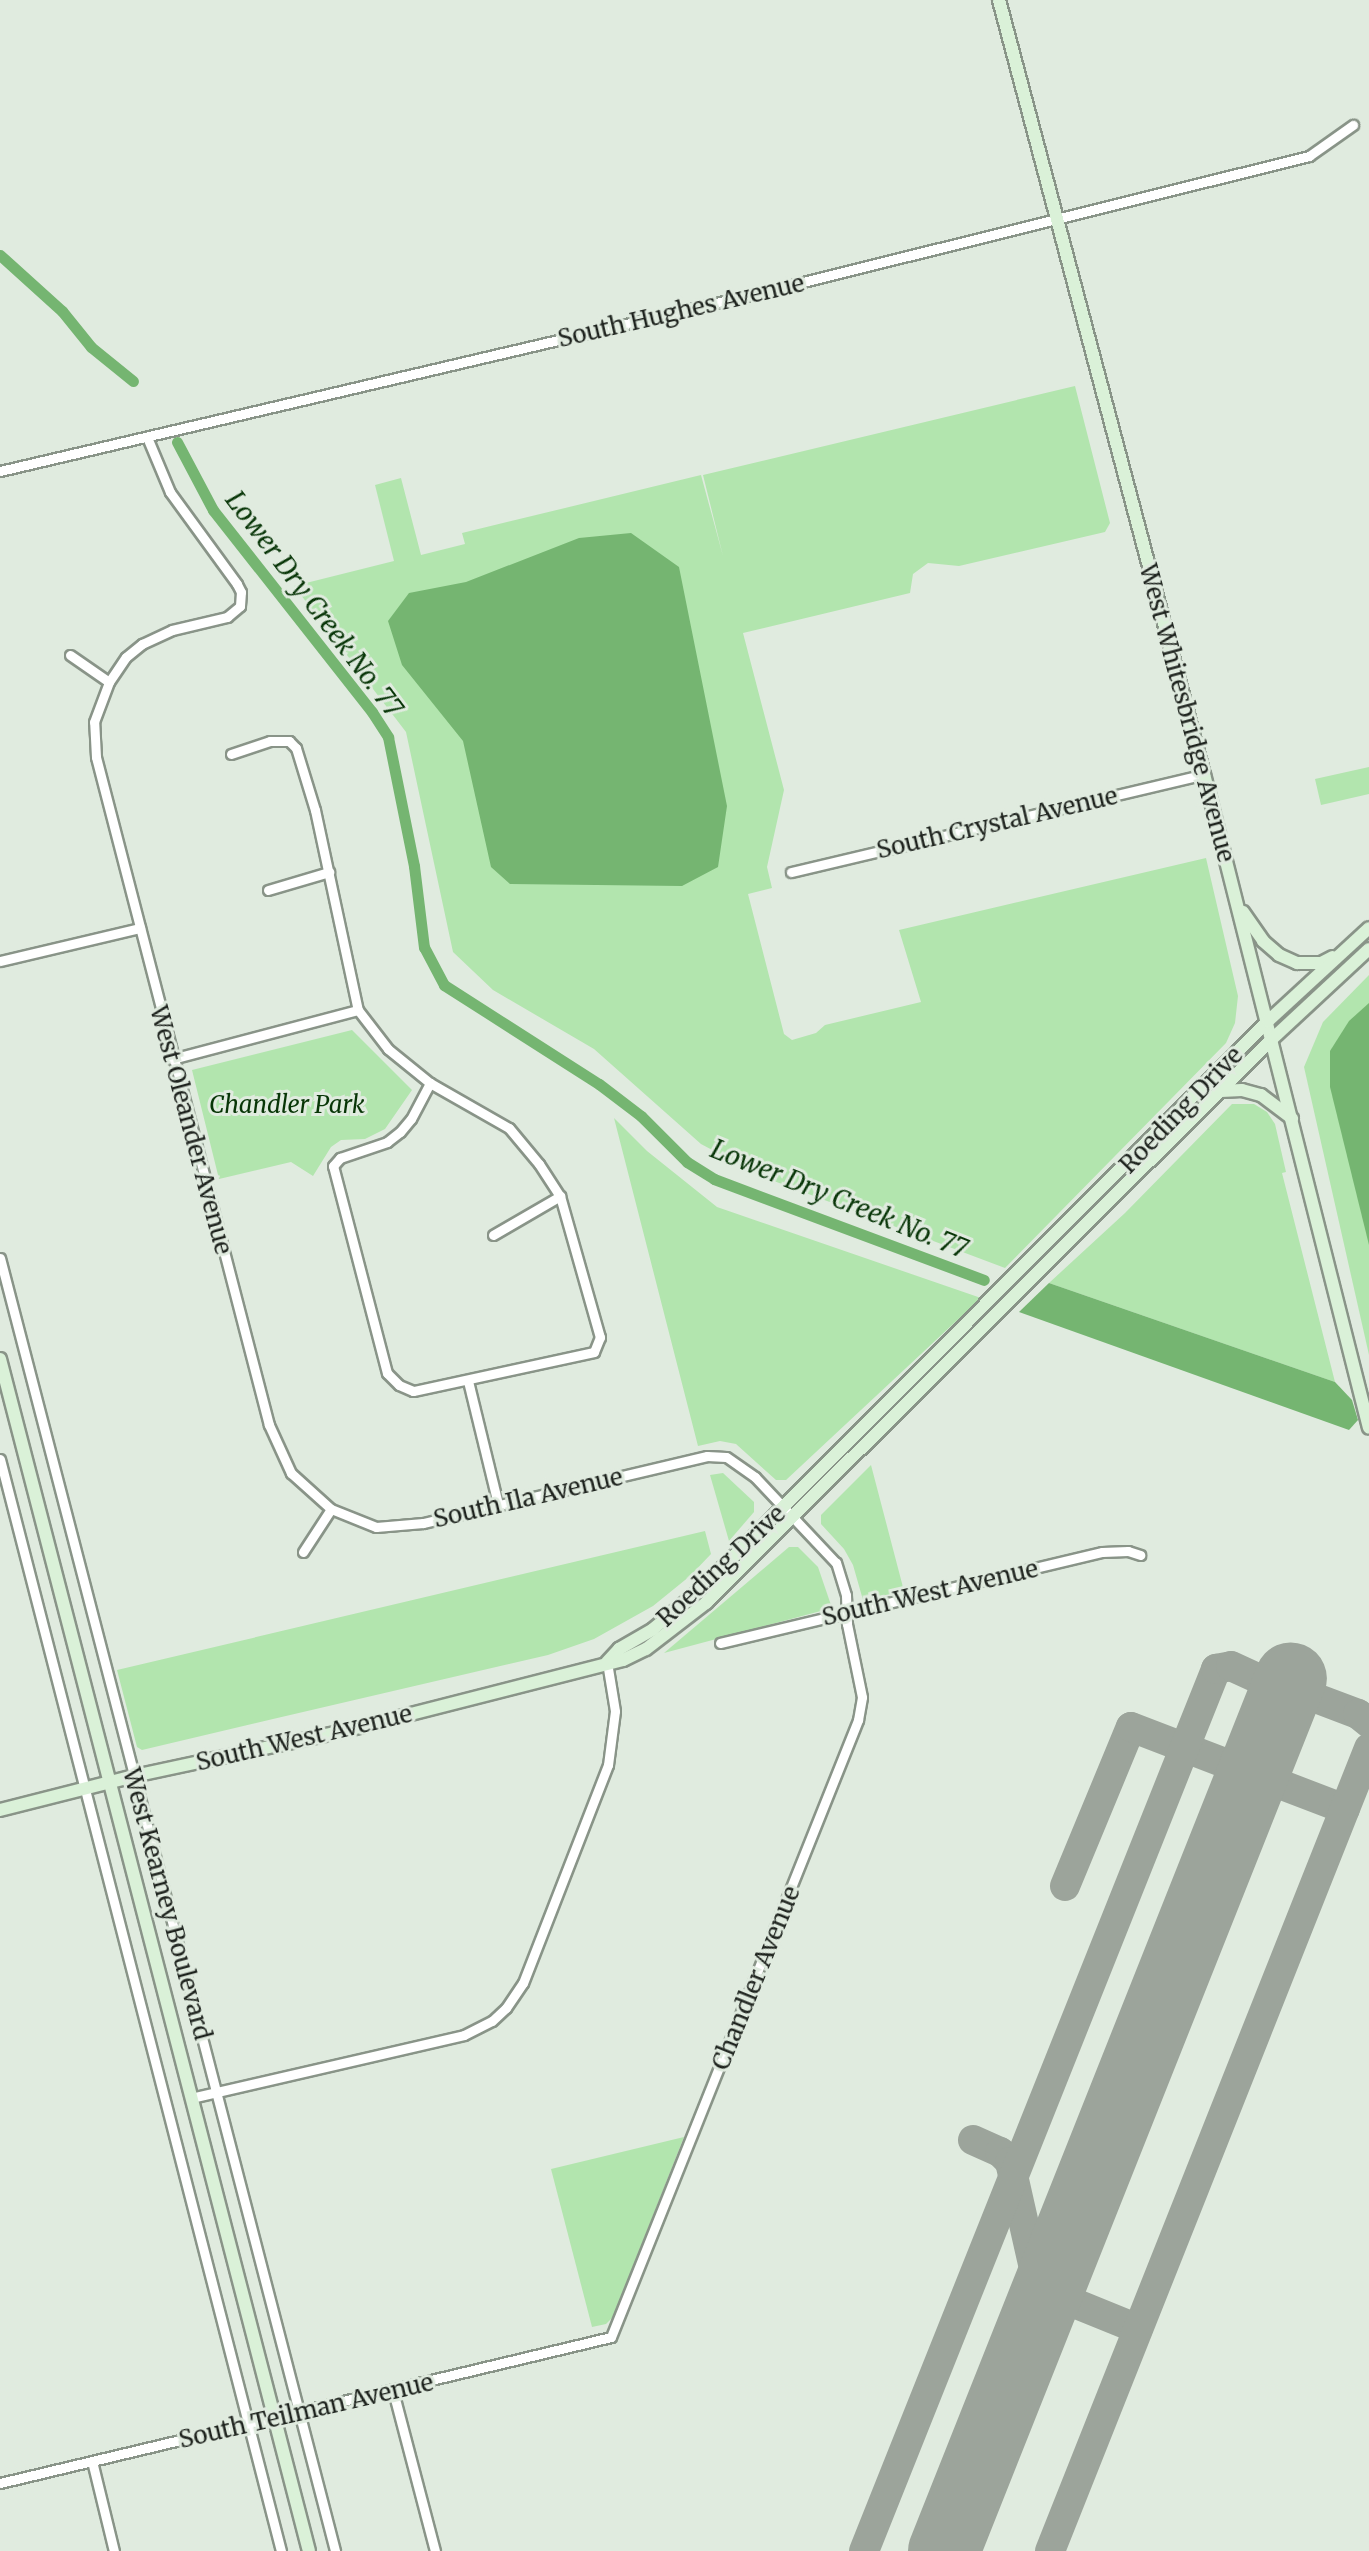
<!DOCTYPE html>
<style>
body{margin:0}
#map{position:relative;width:1369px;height:2551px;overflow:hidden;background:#e0ebdf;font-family:Merriweather,serif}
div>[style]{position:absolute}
.green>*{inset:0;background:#b2e5ae}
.water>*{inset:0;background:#75b571}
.canal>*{height:11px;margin:-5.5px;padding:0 5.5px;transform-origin:5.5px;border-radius:5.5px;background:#75b571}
.taxiway>*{height:30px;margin:-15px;padding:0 15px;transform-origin:15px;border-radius:15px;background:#9ca49b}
.runway>*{height:72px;margin:-36px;padding:0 36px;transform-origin:36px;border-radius:36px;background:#9ca49b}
.roads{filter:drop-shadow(2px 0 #899488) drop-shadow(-2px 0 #899488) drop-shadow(0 2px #899488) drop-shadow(0 -2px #899488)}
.street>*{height:9px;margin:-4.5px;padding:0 4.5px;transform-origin:4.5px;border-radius:4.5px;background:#fff}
.secondary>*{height:12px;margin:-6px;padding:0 6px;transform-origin:6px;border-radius:6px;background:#daf1d8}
span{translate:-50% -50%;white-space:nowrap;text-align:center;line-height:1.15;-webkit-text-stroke:6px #e0ebdf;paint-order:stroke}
.street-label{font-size:24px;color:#1e231e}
.park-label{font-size:24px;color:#083607;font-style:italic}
.water-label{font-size:26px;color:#083608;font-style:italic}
</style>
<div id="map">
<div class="green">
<i style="clip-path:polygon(1075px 386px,1110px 523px,1105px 532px,959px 566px,928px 563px,913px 574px,910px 593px,743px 633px,784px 790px,767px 867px,772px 888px,748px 894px,784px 1034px,792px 1040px,816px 1033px,825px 1025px,921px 1002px,899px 930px,1206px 858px,1238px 996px,1235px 1023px,1226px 1043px,1005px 1268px,761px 1176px,701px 1144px,594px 1049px,493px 990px,453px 952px,406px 732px,294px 586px,394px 561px,375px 485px,401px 478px,421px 555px,465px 544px,462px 533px,701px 475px,723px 556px,703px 475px)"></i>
<i style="clip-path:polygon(1369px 767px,1369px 794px,1321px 805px,1315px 779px)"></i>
<i style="clip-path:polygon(1369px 975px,1369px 1355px,1304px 1067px,1323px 1022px)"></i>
<i style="clip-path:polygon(352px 1030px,412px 1090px,385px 1129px,365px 1139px,341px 1140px,331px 1147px,313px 1176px,291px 1162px,219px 1179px,192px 1070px)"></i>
<i style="clip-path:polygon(1232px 1104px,1254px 1104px,1267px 1112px,1275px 1124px,1286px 1172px,1282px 1173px,1335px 1382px,1049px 1283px,1125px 1213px)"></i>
<i style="clip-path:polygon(614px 1118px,647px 1151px,717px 1207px,981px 1298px,786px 1480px,776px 1480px,736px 1444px,720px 1441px,698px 1446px)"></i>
<i style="clip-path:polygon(871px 1465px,904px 1591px,863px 1600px,853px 1565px,844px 1549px,821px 1524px,821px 1515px)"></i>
<i style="clip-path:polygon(723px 1473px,754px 1502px,754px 1512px,729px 1541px,710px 1475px)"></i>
<i style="clip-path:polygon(705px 1531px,711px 1554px,690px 1576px,653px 1606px,594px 1639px,548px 1655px,273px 1719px,142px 1750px,137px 1747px,117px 1670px)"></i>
<i style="clip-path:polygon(789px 1547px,798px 1547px,818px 1567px,832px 1608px,664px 1653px)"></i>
<i style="clip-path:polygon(684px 2137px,613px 2317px,606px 2324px,592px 2327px,551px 2169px)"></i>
</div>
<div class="water">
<i style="clip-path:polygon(631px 533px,679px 567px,727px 806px,718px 867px,682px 886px,510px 884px,491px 867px,463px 741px,402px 665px,388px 621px,409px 593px,466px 582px,579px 538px)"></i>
<i style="clip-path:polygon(1369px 1003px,1369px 1245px,1330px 1087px,1330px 1051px,1349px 1021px)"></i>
<i style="clip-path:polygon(1049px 1283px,1335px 1382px,1352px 1400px,1358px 1420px,1349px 1430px,1019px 1312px)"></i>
</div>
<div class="canal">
<i style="left:0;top:255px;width:84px;rotate:42.1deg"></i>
<i style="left:62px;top:311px;width:46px;rotate:51.1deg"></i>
<i style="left:91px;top:347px;width:54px;rotate:39deg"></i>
<i style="left:177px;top:442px;width:77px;rotate:62.1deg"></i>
<i style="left:213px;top:510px;width:257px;rotate:51.8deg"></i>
<i style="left:372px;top:712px;width:30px;rotate:57deg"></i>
<i style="left:388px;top:737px;width:132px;rotate:78.6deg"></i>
<i style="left:414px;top:866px;width:82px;rotate:83deg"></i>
<i style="left:424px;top:947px;width:43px;rotate:62.2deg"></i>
<i style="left:444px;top:985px;width:184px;rotate:32.6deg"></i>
<i style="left:599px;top:1084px;width:53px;rotate:37.3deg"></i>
<i style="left:641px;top:1116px;width:65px;rotate:45deg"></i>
<i style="left:687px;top:1162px;width:32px;rotate:32deg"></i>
<i style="left:714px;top:1179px;width:288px;rotate:20.5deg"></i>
</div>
<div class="taxiway">
<i style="left:1274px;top:1719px;width:24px;rotate:-57deg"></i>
<i style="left:1287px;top:1699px;width:19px;rotate:-16deg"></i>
<i style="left:1305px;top:1694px;width:57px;rotate:20.7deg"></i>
<i style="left:1358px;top:1714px;width:14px;rotate:39deg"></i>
<i style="left:1065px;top:1886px;width:172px;rotate:-67.5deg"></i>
<i style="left:1131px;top:1727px;width:229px;rotate:21deg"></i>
<i style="left:973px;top:2140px;width:30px;rotate:24deg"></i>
<i style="left:1000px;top:2152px;width:14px;rotate:45deg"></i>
<i style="left:1010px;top:2162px;width:146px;rotate:77.3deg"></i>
<i style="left:1047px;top:2292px;width:98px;rotate:22.1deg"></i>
<i style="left:864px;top:2551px;width:950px;rotate:-68.24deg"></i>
<i style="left:1216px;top:1669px;width:15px;rotate:-11deg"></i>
<i style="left:1231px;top:1666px;width:41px;rotate:24.7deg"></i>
<i style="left:1268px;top:1683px;width:14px;rotate:56deg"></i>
<i style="left:1276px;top:1695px;width:24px;rotate:95deg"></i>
<i style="left:1050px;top:2551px;width:864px;rotate:-68.33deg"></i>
</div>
<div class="runway">
<i style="left:944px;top:2551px;width:939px;rotate:-68.32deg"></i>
</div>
<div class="roads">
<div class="street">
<i style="left:0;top:471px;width:788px;rotate:-13.21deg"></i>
<i style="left:767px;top:291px;width:559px;rotate:-13.99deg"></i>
<i style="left:1309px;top:156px;width:54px;rotate:-35.2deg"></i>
<i style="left:70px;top:655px;width:47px;rotate:34.7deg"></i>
<i style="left:109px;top:682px;width:30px;rotate:-56deg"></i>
<i style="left:126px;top:657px;width:21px;rotate:-39deg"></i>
<i style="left:142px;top:644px;width:33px;rotate:-25deg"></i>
<i style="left:172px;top:630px;width:57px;rotate:-13.3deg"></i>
<i style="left:227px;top:617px;width:17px;rotate:-40deg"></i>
<i style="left:240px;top:606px;width:14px;rotate:-86deg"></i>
<i style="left:241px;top:592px;width:9px;rotate:-117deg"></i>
<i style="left:237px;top:584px;width:114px;rotate:-126.1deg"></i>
<i style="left:170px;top:492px;width:60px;rotate:-112.7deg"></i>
<i style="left:231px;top:754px;width:41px;rotate:-18.4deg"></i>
<i style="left:270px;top:741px;width:19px"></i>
<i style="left:289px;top:741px;width:10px;rotate:45deg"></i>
<i style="left:296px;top:748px;width:65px;rotate:73deg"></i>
<i style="left:315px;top:810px;width:205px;rotate:77.9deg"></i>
<i style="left:358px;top:1010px;width:49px;rotate:52.4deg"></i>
<i style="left:388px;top:1049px;width:54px;rotate:39deg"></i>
<i style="left:430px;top:1083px;width:91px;rotate:29.7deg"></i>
<i style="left:509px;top:1128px;width:47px;rotate:50.2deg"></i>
<i style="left:539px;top:1164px;width:38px;rotate:57deg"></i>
<i style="left:560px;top:1196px;width:147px;rotate:74.2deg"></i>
<i style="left:600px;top:1337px;width:16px;rotate:112deg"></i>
<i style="left:594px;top:1352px;width:185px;rotate:167.8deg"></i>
<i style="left:413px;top:1391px;width:15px;rotate:-157deg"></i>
<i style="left:399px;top:1385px;width:17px;rotate:-135deg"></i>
<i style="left:387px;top:1373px;width:214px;rotate:-104.6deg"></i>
<i style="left:333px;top:1166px;width:11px;rotate:-49deg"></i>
<i style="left:340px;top:1158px;width:50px;rotate:-18.8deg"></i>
<i style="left:387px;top:1142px;width:16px;rotate:-38deg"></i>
<i style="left:400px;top:1132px;width:17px;rotate:-50deg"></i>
<i style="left:411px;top:1119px;width:41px;rotate:-62.2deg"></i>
<i style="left:791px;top:872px;width:424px;rotate:-13.3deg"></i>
<i style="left:268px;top:890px;width:64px;rotate:-16.4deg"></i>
<i style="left:0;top:961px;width:144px;rotate:-13.3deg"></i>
<i style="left:172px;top:1059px;width:192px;rotate:-14.8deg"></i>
<i style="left:493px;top:1235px;width:78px;rotate:-30.2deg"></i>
<i style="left:0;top:1258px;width:1336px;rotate:75.47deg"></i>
<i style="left:468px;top:1381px;width:127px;rotate:76.3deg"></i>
<i style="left:0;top:1459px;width:1128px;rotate:75.57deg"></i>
<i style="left:303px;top:1552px;width:51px;rotate:-56.9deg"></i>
<i style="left:720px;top:1643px;width:393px;rotate:-13.4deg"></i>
<i style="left:1102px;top:1552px;width:26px;rotate:-2deg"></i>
<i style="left:1128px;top:1551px;width:13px;rotate:18deg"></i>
<i style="left:191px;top:2098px;width:280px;rotate:-13deg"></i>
<i style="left:464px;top:2035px;width:31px;rotate:-27deg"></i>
<i style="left:492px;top:2021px;width:19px;rotate:-43deg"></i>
<i style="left:506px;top:2008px;width:30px;rotate:-56deg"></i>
<i style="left:523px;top:1983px;width:234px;rotate:-68.7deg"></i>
<i style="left:608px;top:1765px;width:54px;rotate:-82.6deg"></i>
<i style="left:615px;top:1711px;width:50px;rotate:-99.3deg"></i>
<i style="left:393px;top:2391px;width:165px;rotate:75.3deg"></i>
<i style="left:92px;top:2461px;width:93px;rotate:76.3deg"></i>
<i style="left:0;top:2483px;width:628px;rotate:-13.44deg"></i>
<i style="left:611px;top:2337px;width:665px;rotate:-68.18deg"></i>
<i style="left:858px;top:1720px;width:23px;rotate:-80deg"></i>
<i style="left:862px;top:1697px;width:75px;rotate:-101.6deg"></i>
<i style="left:847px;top:1624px;width:29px;rotate:-92deg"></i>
<i style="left:846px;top:1595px;width:34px;rotate:-107deg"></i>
<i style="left:836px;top:1563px;width:118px;rotate:-133.3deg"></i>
<i style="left:755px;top:1477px;width:35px;rotate:-145deg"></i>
<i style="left:726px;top:1457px;width:19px;rotate:-177deg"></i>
<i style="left:707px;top:1456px;width:292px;rotate:166.7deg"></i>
<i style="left:423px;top:1523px;width:47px;rotate:175.1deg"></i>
<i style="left:376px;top:1527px;width:48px;rotate:-158.2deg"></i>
<i style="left:331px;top:1509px;width:54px;rotate:-138deg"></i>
<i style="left:291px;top:1473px;width:53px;rotate:-114.6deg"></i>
<i style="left:269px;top:1425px;width:690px;rotate:-104.52deg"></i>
<i style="left:96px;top:757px;width:35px;rotate:-93deg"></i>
<i style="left:94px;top:722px;width:43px;rotate:-69.4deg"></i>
</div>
<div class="secondary">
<i style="left:999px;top:0;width:801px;rotate:75.17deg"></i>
<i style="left:1204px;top:774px;width:674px;rotate:75.84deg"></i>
<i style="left:1243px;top:912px;width:35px;rotate:55deg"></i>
<i style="left:1263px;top:941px;width:21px;rotate:41deg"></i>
<i style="left:1279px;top:955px;width:20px;rotate:24deg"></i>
<i style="left:1297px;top:963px;width:24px"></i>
<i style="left:1321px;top:963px;width:13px;rotate:-27deg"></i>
<i style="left:1221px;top:1091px;width:21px;rotate:-3deg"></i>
<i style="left:1242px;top:1090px;width:20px;rotate:15deg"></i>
<i style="left:1261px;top:1095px;width:39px;rotate:37deg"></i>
<i style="left:0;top:1359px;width:1231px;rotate:75.47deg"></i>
<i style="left:607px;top:1662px;width:18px;rotate:-47deg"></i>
<i style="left:619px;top:1649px;width:39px;rotate:-30deg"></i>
<i style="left:653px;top:1629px;width:60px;rotate:-39.6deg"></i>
<i style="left:699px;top:1591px;width:805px;rotate:-45.05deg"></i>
<i style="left:1268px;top:1021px;width:137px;rotate:-42.6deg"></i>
<i style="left:0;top:1810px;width:138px;rotate:-14.2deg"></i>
<i style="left:134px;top:1776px;width:219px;rotate:-12.1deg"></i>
<i style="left:348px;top:1730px;width:284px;rotate:-14.3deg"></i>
<i style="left:623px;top:1660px;width:25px;rotate:-26deg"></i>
<i style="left:646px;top:1649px;width:76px;rotate:-37.5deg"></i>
<i style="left:706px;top:1603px;width:799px;rotate:-44.9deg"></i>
<i style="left:1272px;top:1039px;width:132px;rotate:-42.9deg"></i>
</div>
</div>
<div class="street-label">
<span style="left:681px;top:311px;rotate:-13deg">South Hughes Avenue</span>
<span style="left:1187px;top:713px;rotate:75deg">West Whitesbridge Avenue</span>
<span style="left:997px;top:823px;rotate:-13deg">South Crystal Avenue</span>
<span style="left:1181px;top:1110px;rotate:-46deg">Roeding Drive</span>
<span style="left:191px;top:1130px;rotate:75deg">West Oleander Avenue</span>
<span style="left:528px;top:1498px;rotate:-13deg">South Ila Avenue</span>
<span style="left:721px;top:1566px;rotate:-43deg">Roeding Drive</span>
<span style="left:930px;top:1593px;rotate:-13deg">South West Avenue</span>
<span style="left:304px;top:1738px;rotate:-13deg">South West Avenue</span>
<span style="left:167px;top:1904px;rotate:75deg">West Kearney Boulevard</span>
<span style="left:756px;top:1978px;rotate:-68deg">Chandler Avenue</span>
<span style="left:306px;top:2411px;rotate:-13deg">South Teilman Avenue</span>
</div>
<div class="park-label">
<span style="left:287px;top:1105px">Chandler Park</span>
</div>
<div class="water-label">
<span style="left:314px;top:604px;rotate:53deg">Lower Dry Creek No. 77</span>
<span style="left:839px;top:1199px;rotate:22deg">Lower Dry Creek No. 77</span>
</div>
</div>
